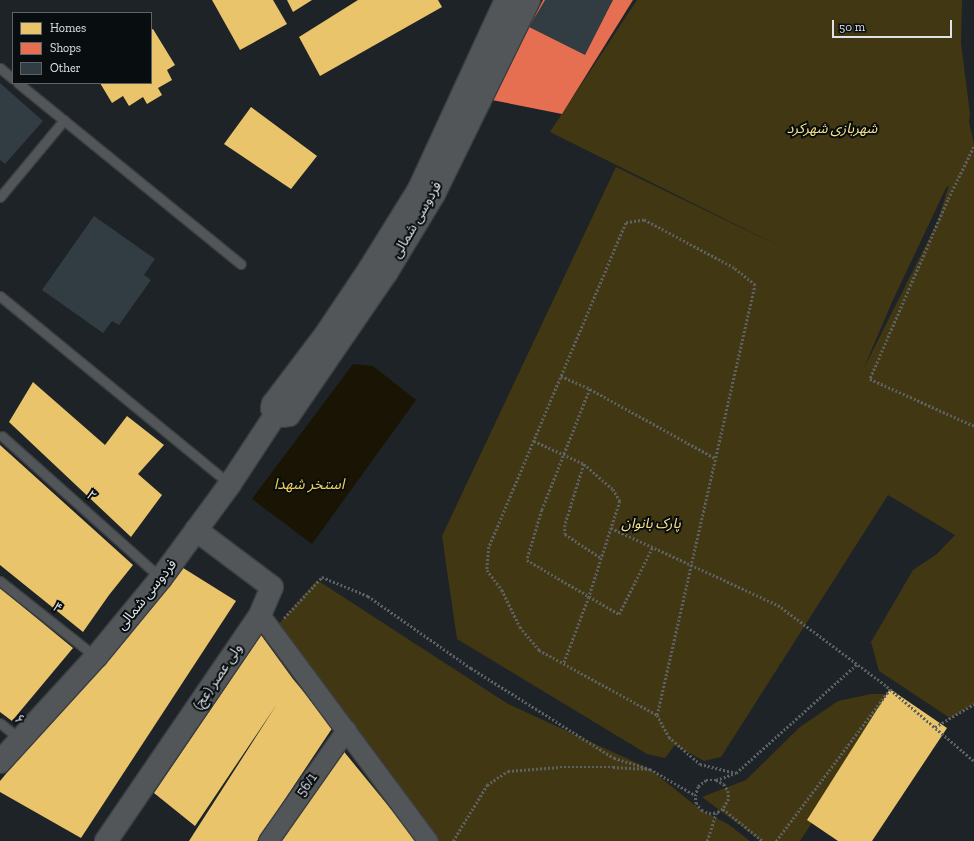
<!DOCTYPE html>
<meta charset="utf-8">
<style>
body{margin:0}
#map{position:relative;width:974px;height:841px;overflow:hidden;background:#1e2327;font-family:"Zilla Slab","Noto Sans Arabic",serif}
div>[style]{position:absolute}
.green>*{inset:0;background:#413712}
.water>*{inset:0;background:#1a1404}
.homes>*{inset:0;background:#e9c46a}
.shops>*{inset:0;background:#e76f51}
.building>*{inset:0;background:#323c43}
.path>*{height:2.5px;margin-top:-1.25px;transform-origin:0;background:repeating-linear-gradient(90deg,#5e6163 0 2px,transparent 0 4px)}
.roads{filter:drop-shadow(1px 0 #3b3f42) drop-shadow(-1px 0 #3b3f42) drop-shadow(0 1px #3b3f42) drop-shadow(0 -1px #3b3f42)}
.lane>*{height:9px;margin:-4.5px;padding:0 4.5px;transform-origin:4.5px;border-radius:4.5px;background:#525659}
.street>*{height:19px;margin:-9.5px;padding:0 9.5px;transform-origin:9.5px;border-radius:9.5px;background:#525659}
.secondary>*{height:22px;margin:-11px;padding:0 11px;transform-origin:11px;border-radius:11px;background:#525659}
span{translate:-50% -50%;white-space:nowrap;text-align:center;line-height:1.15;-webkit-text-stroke:4px #080d10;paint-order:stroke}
.park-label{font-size:14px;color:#fce287;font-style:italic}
.street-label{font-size:14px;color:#dde3e8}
.water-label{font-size:15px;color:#f0cf56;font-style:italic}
.legend{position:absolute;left:12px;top:12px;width:140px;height:72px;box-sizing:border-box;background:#080d10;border:1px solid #5d6366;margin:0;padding:5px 7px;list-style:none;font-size:12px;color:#dde3e8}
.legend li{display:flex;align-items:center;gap:8px;height:20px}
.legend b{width:20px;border:1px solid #5d6366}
.scale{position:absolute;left:832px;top:20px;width:120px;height:18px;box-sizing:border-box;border:2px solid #dde3e8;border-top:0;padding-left:5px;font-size:12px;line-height:14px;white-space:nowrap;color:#dde3e8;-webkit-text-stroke:3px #080d10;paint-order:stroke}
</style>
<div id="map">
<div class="green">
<i style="clip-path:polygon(evenodd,637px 0,962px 0,961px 43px,970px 114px,969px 122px,974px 144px,974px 704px,950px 718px,879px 671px,871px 642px,913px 570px,937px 554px,955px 535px,888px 495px,721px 757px,704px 761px,675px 745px,665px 758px,647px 754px,457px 639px,442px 536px,616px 167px,787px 250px,550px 132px,637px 0,949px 185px,937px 223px,863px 370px,892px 302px,946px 188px,949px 185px)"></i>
<i style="clip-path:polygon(317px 580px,508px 704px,650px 769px,702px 811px,728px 824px,750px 841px,434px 841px,277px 626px)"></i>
<i style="clip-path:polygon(871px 694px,896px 694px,800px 841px,761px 841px,702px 797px,746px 780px,800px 727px,838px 701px)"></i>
</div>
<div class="water">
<i style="clip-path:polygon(353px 364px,373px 366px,416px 400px,312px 544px,252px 499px)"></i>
</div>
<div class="homes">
<i style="clip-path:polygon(212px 0,273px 0,287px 24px,240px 50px)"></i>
<i style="clip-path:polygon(287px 0,312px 0,293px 12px)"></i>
<i style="clip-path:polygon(358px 0,438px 0,442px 7px,320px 76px,299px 37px)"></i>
<i style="clip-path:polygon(153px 29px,175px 65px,167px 70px,172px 80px,158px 88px,162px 95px,147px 104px,143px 97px,129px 106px,123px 96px,112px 103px,100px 83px,151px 83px,151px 30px)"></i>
<i style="clip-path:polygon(251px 107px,317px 156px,291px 189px,224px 144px)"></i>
<i style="clip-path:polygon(33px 382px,105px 445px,127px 416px,164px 445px,138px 474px,162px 495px,131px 537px,9px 422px)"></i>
<i style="clip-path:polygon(0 445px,133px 565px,109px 595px,83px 632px,0 565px)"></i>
<i style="clip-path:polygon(180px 566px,236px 601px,81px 838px,0 792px,0 781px)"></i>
<i style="clip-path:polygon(0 588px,73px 648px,12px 721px,0 712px)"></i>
<i style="clip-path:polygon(261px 635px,293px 679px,333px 727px,257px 841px,189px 841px,277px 704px,195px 826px,154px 793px)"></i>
<i style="clip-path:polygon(890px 689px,947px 728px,872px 841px,838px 841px,807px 820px)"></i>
<i style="clip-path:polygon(341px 748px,417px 841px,278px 841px)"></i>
</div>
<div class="shops">
<i style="clip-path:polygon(543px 0,633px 0,562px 114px,492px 100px)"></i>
</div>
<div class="building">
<i style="clip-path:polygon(545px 0,613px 0,585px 55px,529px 27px)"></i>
<i style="clip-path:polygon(0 83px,43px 121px,5px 164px,0 160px)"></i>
<i style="clip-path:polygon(94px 216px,155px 259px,144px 275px,151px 280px,119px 325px,112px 321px,103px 333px,42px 290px)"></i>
</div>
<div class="path">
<i style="left:974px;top:147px;width:59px;rotate:116.1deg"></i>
<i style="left:948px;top:200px;width:195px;rotate:113.5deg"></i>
<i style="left:870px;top:379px;width:114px;rotate:24.3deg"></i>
<i style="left:561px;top:376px;width:32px;rotate:24deg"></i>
<i style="left:590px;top:389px;width:130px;rotate:111.6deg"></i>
<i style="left:542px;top:510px;width:52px;rotate:106.7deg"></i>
<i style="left:527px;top:560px;width:107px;rotate:30.4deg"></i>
<i style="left:619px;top:614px;width:74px;rotate:-63.4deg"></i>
<i style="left:590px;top:389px;width:143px;rotate:28.9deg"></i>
<i style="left:534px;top:441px;width:55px;rotate:24.7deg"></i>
<i style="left:584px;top:464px;width:38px;rotate:41deg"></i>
<i style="left:613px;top:489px;width:14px;rotate:60deg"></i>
<i style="left:620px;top:501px;width:101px;rotate:107.9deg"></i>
<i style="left:589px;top:597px;width:71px;rotate:110.7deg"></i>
<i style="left:584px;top:464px;width:64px;rotate:107.3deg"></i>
<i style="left:565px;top:525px;width:9px;rotate:90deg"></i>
<i style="left:565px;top:534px;width:43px;rotate:33.7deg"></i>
<i style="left:611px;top:528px;width:184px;rotate:24.8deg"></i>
<i style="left:778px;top:605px;width:132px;rotate:36.7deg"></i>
<i style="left:884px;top:684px;width:118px;rotate:40.5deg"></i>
<i style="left:284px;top:618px;width:56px;rotate:-47.2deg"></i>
<i style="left:322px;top:577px;width:50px;rotate:22.4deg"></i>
<i style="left:368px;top:596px;width:126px;rotate:35deg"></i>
<i style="left:471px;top:668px;width:169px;rotate:32.2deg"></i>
<i style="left:614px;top:758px;width:38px;rotate:17deg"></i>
<i style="left:657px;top:715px;width:441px;rotate:-77.2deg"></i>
<i style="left:755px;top:285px;width:27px;rotate:-141deg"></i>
<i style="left:734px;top:268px;width:102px;rotate:-151.9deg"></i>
<i style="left:644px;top:220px;width:18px;rotate:171deg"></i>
<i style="left:626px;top:223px;width:352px;rotate:112.9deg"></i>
<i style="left:489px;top:547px;width:23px;rotate:95deg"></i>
<i style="left:487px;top:570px;width:25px;rotate:53deg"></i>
<i style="left:502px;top:590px;width:41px;rotate:64.1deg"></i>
<i style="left:520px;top:627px;width:30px;rotate:50deg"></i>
<i style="left:539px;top:650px;width:135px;rotate:28.8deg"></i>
<i style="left:657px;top:715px;width:25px;rotate:61deg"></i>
<i style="left:669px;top:737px;width:41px;rotate:41.1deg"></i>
<i style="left:700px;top:764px;width:37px;rotate:14deg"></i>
<i style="left:935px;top:727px;width:45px;rotate:-30.5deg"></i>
<i style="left:716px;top:780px;width:9px;rotate:27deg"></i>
<i style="left:724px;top:784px;width:8px;rotate:60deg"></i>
<i style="left:728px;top:791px;width:8px;rotate:83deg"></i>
<i style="left:729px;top:799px;width:12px;rotate:121deg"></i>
<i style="left:723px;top:809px;width:5px;rotate:143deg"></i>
<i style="left:719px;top:812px;width:8px;rotate:166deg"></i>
<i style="left:711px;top:814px;width:9px;rotate:-162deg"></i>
<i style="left:702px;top:811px;width:9px;rotate:-131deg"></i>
<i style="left:696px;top:804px;width:8px;rotate:-97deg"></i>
<i style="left:695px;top:796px;width:10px;rotate:-73deg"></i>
<i style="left:698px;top:786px;width:10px;rotate:-37deg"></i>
<i style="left:706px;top:780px;width:10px"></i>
<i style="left:716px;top:780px;width:21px;rotate:-19deg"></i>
<i style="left:736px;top:773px;width:163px;rotate:-42deg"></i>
<i style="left:723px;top:809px;width:51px;rotate:38.7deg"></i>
<i style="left:453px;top:841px;width:66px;rotate:-58.7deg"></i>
<i style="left:487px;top:785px;width:25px;rotate:-34deg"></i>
<i style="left:508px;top:771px;width:52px;rotate:-4.4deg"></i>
<i style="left:560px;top:767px;width:53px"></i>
<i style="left:613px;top:767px;width:37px;rotate:3deg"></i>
<i style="left:650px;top:769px;width:52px;rotate:30deg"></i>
<i style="left:707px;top:841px;width:29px;rotate:-72deg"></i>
<i style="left:776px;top:841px;width:190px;rotate:-53.1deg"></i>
</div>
<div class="roads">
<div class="lane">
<i style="left:0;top:68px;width:17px;rotate:40deg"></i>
<i style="left:18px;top:83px;width:287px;rotate:39.1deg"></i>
<i style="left:0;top:197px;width:100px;rotate:-50.3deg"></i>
<i style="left:0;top:296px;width:297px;rotate:39.3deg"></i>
<i style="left:2px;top:436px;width:213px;rotate:41.8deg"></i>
<i style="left:0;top:581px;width:122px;rotate:38.4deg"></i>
<i style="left:0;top:723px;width:26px;rotate:39deg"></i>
</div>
<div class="street">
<i style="left:260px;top:615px;width:282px;rotate:53.4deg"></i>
<i style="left:268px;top:841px;width:136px;rotate:-54.9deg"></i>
</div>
<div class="secondary">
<i style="left:506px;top:0;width:208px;rotate:114.7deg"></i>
<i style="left:419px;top:189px;width:93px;rotate:121.8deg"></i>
<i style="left:370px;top:268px;width:79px;rotate:123.7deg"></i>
<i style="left:326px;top:334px;width:88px;rotate:127.1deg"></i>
<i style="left:273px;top:404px;width:4px;rotate:104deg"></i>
<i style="left:272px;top:408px;width:7px;rotate:56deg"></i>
<i style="left:276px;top:414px;width:5px;rotate:22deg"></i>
<i style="left:281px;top:416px;width:8px;rotate:-7deg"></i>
<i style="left:289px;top:415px;width:173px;rotate:-55.6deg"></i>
<i style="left:387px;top:272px;width:91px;rotate:-58.9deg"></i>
<i style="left:434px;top:194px;width:216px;rotate:-63.9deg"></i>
<i style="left:0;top:762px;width:142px;rotate:-47.6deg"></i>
<i style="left:96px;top:657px;width:102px;rotate:-50.6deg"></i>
<i style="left:161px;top:578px;width:117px;rotate:-53.7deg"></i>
<i style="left:230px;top:484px;width:84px;rotate:-56.7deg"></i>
<i style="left:106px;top:841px;width:273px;rotate:-55.7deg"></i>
<i style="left:260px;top:615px;width:30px;rotate:-67deg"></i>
<i style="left:272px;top:587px;width:95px;rotate:-143.1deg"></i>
</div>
</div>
<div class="park-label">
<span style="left:832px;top:129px">شهربازی شهرکرد</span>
<span style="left:651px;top:524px">پارک بانوان</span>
</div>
<div class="street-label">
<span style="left:417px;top:220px;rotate:-60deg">فردوسی شمالی</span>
<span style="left:91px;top:496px;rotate:42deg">۲</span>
<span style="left:147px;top:595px;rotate:-51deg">فردوسی شمالی</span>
<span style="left:57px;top:608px;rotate:38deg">۴</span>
<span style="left:218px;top:677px;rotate:-56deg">ولی عصر (عج)</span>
<span style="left:19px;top:720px;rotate:39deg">۶</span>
<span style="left:307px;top:785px;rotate:-55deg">56/1</span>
</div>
<div class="water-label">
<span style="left:309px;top:485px">استخر شهدا</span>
</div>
<ul class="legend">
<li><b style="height:11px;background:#e9c46a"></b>Homes</li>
<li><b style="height:11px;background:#e76f51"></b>Shops</li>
<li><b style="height:11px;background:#323c43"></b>Other</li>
</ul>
<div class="scale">50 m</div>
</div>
